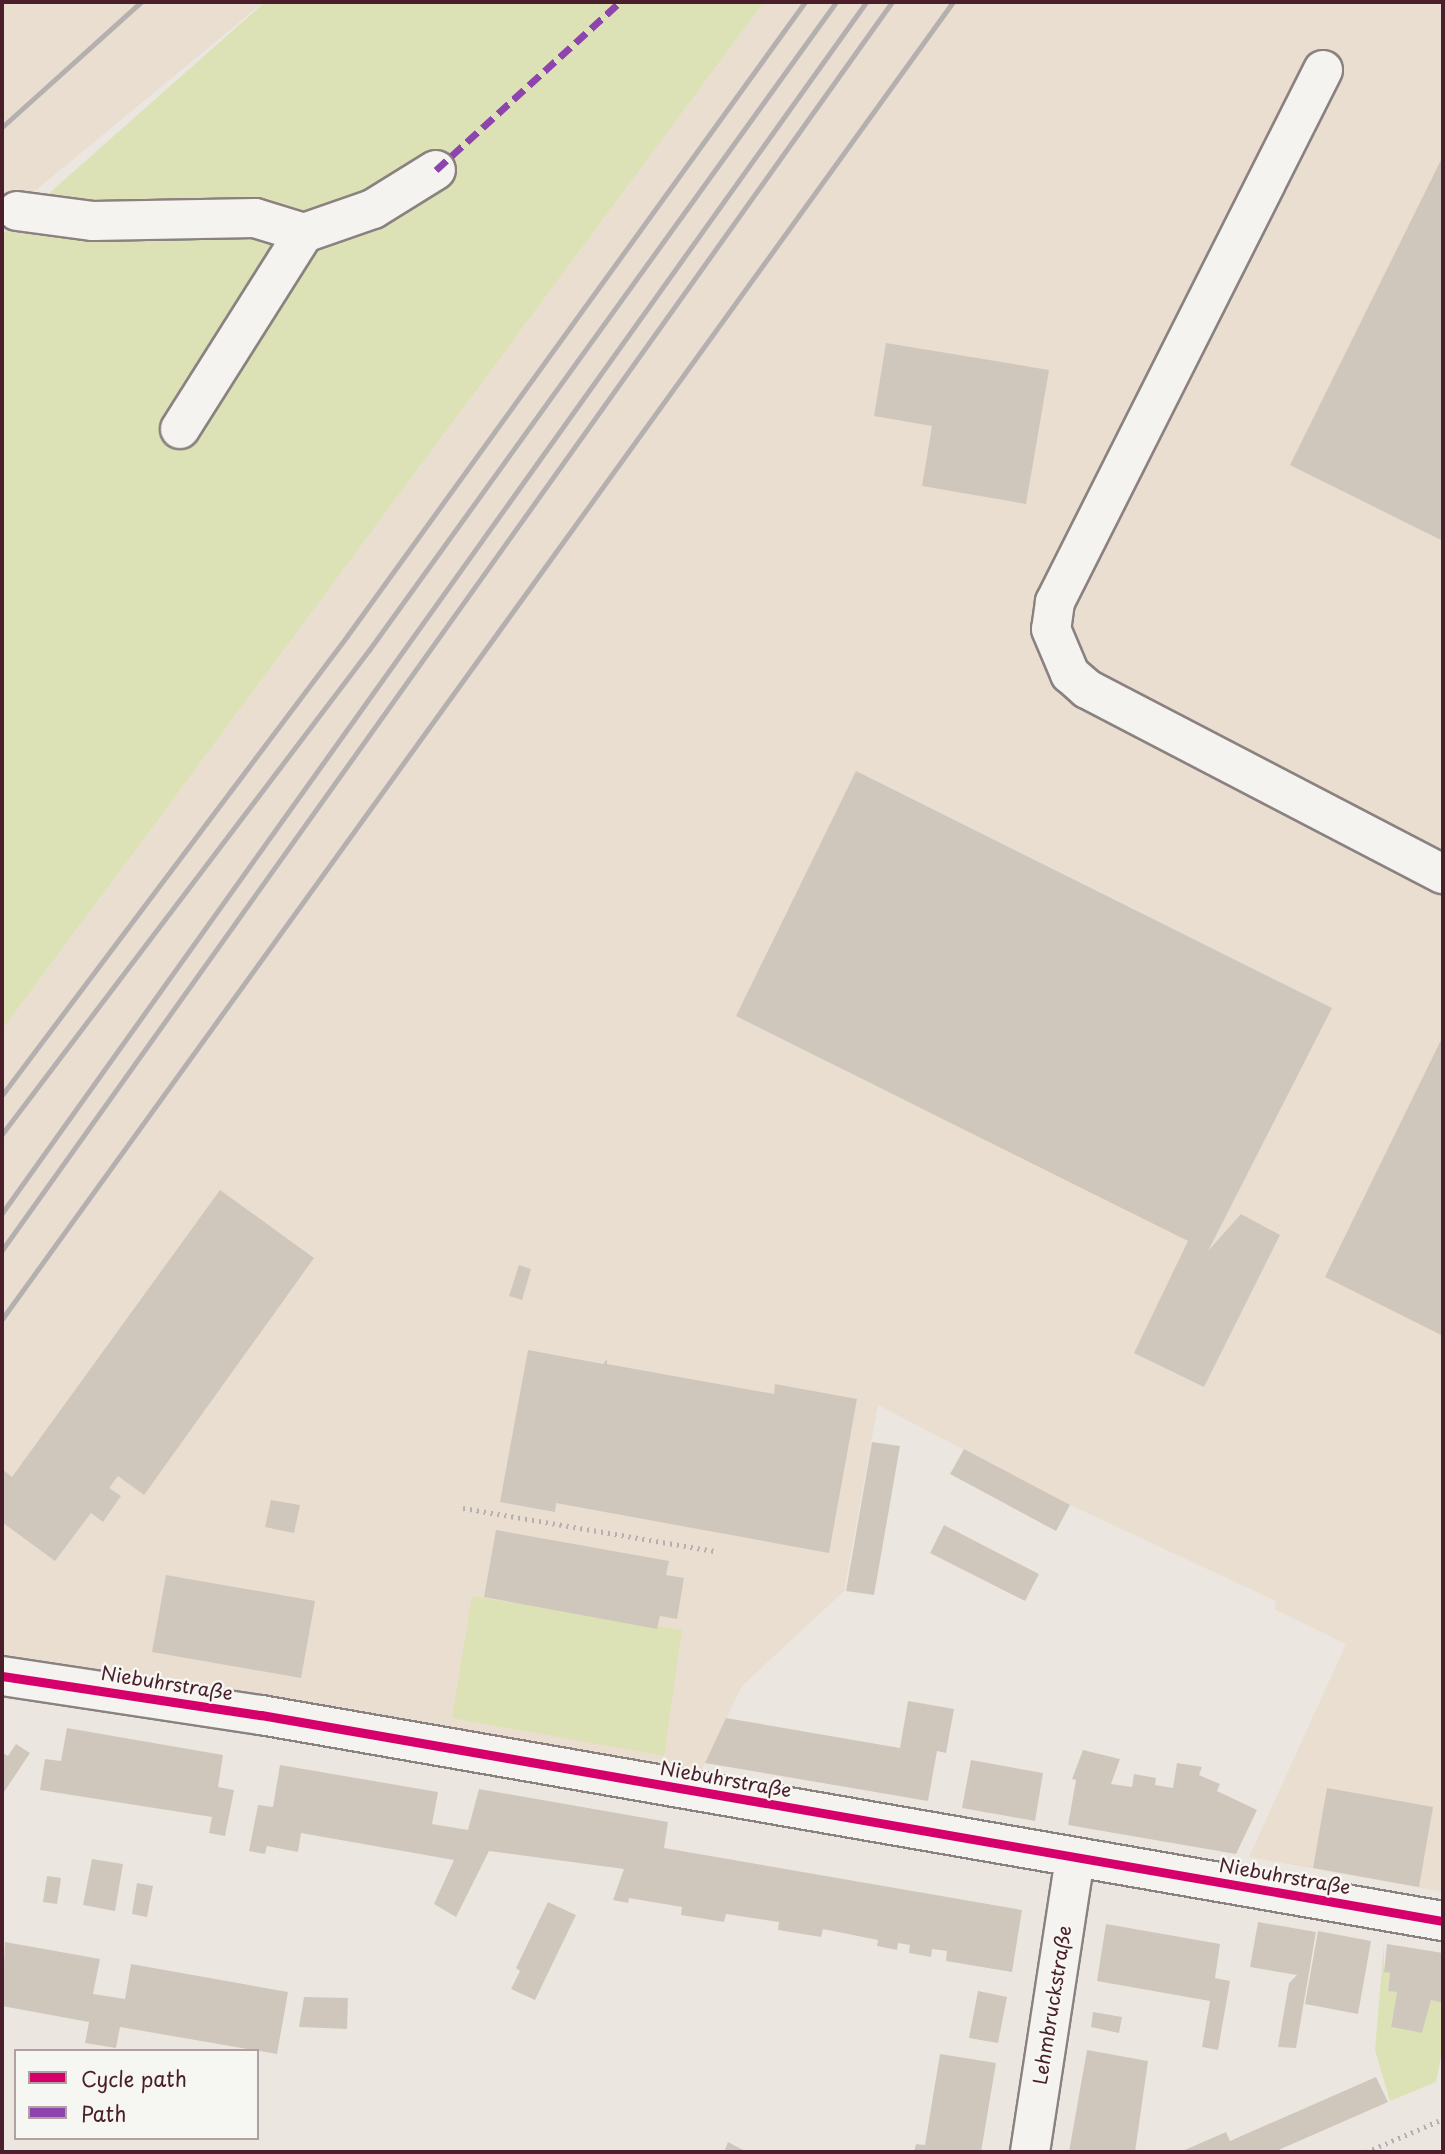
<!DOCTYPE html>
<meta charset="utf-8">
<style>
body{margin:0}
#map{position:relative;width:1445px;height:2154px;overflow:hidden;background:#ebe7e0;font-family:"Playpen Sans",sans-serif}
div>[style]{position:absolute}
.built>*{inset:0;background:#e9ded0}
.green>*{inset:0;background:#dce2b5}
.building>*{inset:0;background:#d0c7bc}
.path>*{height:4.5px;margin-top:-2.25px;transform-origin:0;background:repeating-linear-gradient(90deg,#b5b0af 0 2px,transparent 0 7px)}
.roads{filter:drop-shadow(2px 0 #8b8180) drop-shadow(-2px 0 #8b8180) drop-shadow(0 2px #8b8180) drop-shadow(0 -2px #8b8180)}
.minor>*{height:38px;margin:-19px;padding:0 19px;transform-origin:19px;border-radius:19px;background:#f4f3f0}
.rail>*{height:5px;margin:-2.5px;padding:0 2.5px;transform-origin:2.5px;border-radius:2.5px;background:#b5b0af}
.quiet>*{height:7px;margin-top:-3.5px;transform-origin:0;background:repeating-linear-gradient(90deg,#8e44ad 0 14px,transparent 0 21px)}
.cycleway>*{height:9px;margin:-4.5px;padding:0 4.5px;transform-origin:4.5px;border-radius:4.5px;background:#d6006c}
span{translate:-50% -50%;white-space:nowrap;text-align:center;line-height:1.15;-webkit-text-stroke:5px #f6f6f2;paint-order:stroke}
.street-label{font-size:19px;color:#4a1f2b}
.frame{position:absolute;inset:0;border:4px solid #4a1f2b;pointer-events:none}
.legend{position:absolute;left:14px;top:2049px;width:245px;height:91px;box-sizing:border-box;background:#f6f6f2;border:2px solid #b1a0a2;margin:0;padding:9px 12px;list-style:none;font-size:21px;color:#4a1f2b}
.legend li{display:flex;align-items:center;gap:14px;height:35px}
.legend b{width:35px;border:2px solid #b1a0a2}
</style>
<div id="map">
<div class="built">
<i style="clip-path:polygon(2px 2px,264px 2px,2px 218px)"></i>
<i style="clip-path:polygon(764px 2px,1443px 2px,1443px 1892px,1249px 1857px,1346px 1644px,1274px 1609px,1276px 1601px,1070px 1505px,878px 1405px,844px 1591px,742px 1686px,698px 1777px,2px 1663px,2px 1030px)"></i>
</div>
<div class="green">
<i style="clip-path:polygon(265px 2px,764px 2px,2px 1030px,2px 235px)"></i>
<i style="clip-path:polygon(472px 1596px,682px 1630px,664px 1756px,452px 1718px)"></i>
<i style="clip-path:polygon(1384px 1944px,1384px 1971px,1390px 1973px,1388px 1990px,1397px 1992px,1391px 2027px,1422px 2033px,1431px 2000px,1443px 2003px,1443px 2046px,1436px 2082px,1390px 2101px,1375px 2050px)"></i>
</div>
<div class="building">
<i style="clip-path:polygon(1443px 156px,1443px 541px,1290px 465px)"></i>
<i style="clip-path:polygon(886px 343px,1049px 370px,1026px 504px,922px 486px,932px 426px,874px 416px)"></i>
<i style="clip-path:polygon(856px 771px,1332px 1008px,1208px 1251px,1241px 1214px,1280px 1235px,1204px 1387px,1134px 1353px,1188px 1241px,736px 1016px)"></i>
<i style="clip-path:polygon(1443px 1036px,1443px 1336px,1325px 1277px)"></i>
<i style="clip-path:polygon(220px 1190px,314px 1258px,144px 1495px,118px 1476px,109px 1488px,121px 1496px,103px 1522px,91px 1513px,55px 1561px,2px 1522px,2px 1469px,12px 1477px)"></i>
<i style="clip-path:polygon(519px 1265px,531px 1269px,522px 1300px,509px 1296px)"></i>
<i style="clip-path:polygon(528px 1350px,603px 1364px,607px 1359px,607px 1364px,774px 1394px,775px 1384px,857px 1399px,829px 1553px,556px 1503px,555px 1512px,500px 1502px)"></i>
<i style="clip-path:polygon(872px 1442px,900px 1446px,874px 1595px,846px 1591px)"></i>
<i style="clip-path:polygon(964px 1449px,1070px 1505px,1056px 1531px,950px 1474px)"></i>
<i style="clip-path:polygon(271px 1500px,300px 1505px,294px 1533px,265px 1527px)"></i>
<i style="clip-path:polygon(944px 1525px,1039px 1574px,1025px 1601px,930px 1553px)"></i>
<i style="clip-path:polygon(496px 1530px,669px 1561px,666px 1575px,684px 1578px,677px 1619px,660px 1616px,657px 1629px,484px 1597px)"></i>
<i style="clip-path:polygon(166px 1575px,315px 1601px,301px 1678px,152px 1652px)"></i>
<i style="clip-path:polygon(908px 1701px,954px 1709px,946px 1753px,937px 1751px,928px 1801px,705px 1763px,726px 1718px,900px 1748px)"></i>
<i style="clip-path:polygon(67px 1728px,223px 1755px,218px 1787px,234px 1790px,225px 1836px,209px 1833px,212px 1817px,40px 1790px,45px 1759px,61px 1761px)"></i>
<i style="clip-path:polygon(16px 1744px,30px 1753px,2px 1795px,2px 1752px,8px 1756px)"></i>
<i style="clip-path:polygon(1083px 1750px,1120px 1759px,1111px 1784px,1132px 1787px,1134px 1774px,1156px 1778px,1155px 1785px,1173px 1788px,1177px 1763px,1202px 1767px,1199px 1775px,1220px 1784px,1217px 1791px,1257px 1810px,1236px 1854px,1068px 1825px,1076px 1780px,1072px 1779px)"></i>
<i style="clip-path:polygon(971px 1760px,1043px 1773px,1035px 1821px,962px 1808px)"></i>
<i style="clip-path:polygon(280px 1765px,438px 1792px,432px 1824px,468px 1830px,479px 1789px,668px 1822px,664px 1848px,1022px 1910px,1012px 1972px,946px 1961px,947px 1951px,932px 1949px,931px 1957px,909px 1953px,910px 1945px,898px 1943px,897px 1950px,877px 1946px,878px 1940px,823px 1929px,821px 1937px,778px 1930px,779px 1922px,726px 1914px,724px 1922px,681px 1915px,682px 1907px,629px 1898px,628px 1903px,613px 1900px,624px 1869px,489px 1851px,456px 1917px,434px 1904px,454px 1860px,301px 1833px,298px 1852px,267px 1846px,265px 1854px,249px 1851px,258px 1805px,273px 1807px)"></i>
<i style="clip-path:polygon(1327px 1788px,1433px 1807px,1419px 1887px,1313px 1868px)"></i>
<i style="clip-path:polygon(92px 1859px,123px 1864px,115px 1911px,83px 1905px)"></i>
<i style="clip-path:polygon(47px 1876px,61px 1878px,57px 1904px,43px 1902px)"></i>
<i style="clip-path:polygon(137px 1883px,153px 1886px,147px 1917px,132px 1914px)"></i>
<i style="clip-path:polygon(548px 1902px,576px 1915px,535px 2000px,511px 1989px,520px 1971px,516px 1968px)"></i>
<i style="clip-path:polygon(1258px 1922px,1316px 1932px,1296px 2048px,1278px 2047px,1289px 1983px,1297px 1975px,1250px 1967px)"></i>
<i style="clip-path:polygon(1106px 1924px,1220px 1944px,1215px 1978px,1230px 1981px,1218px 2050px,1202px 2047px,1210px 2001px,1097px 1981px)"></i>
<i style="clip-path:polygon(1318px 1931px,1371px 1941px,1358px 2014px,1305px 2004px)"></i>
<i style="clip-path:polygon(5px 1942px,100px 1959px,93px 1994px,125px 1999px,131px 1964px,288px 1992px,277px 2054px,120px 2027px,116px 2048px,85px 2043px,89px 2022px,2px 2006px)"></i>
<i style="clip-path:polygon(1387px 1944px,1443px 1953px,1443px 2003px,1431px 2000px,1422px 2033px,1391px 2027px,1397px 1992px,1388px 1991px,1390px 1973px,1384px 1972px)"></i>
<i style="clip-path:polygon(978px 1991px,1007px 1997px,998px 2043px,969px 2038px)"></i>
<i style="clip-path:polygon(304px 1997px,348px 1998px,347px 2029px,299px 2027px)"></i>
<i style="clip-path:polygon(1093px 2012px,1122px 2017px,1119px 2033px,1091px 2027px)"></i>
<i style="clip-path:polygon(1087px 2050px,1148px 2061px,1135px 2152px,1069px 2152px)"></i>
<i style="clip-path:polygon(940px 2054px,996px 2063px,981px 2152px,914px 2152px,916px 2144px,925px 2145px)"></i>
<i style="clip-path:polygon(1376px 2077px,1388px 2102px,1274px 2152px,1180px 2152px,1226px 2132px,1230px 2141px)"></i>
<i style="clip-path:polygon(728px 2142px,743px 2150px,748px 2152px,724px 2152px)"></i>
</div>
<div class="path">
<i style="left:463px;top:1508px;width:255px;rotate:9.7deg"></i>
<i style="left:1366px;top:2152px;width:84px;rotate:-23.2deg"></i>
</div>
<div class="roads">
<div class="minor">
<i style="left:1323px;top:70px;width:596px;rotate:116.74deg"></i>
<i style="left:1055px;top:602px;width:27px;rotate:98deg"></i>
<i style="left:1051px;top:629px;width:49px;rotate:67.1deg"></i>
<i style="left:1070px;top:674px;width:23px;rotate:41deg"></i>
<i style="left:1087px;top:689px;width:401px;rotate:27.5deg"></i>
<i style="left:17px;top:211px;width:77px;rotate:7.5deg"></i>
<i style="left:93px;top:221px;width:162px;rotate:-1.1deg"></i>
<i style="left:255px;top:218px;width:51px;rotate:17deg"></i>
<i style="left:180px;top:429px;width:232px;rotate:-57.7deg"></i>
<i style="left:304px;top:233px;width:73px;rotate:-19.2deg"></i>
<i style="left:373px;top:209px;width:74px;rotate:-31.8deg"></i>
<i style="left:2px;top:1676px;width:262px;rotate:8.6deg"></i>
<i style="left:261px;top:1715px;width:1200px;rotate:9.89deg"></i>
<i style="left:1030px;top:2152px;width:298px;rotate:-81.3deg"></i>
</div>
</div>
<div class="rail">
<i style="left:2px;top:127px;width:187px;rotate:-42deg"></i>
<i style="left:2px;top:1095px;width:574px;rotate:-53.07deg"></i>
<i style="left:347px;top:636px;width:782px;rotate:-54.16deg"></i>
<i style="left:2px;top:1134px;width:607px;rotate:-52.83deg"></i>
<i style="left:369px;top:650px;width:799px;rotate:-54.22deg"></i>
<i style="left:2px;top:1213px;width:1488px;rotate:-54.49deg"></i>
<i style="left:2px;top:1250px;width:1533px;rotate:-54.51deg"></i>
<i style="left:2px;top:1319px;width:1624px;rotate:-54.17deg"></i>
</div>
<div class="quiet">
<i style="left:436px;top:170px;width:249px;rotate:-42.4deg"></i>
</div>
<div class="cycleway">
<i style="left:2px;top:1676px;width:262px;rotate:8.6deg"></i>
<i style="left:261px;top:1715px;width:1200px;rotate:9.89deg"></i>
</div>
<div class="street-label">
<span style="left:167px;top:1683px;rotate:9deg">Niebuhrstraße</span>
<span style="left:726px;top:1779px;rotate:10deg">Niebuhrstraße</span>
<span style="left:1285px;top:1876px;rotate:10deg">Niebuhrstraße</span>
<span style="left:1052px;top:2005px;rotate:-81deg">Lehmbruckstraße</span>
</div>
<div class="frame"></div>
<ul class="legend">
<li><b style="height:9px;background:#d6006c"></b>Cycle path</li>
<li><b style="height:9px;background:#8e44ad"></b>Path</li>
</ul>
</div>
